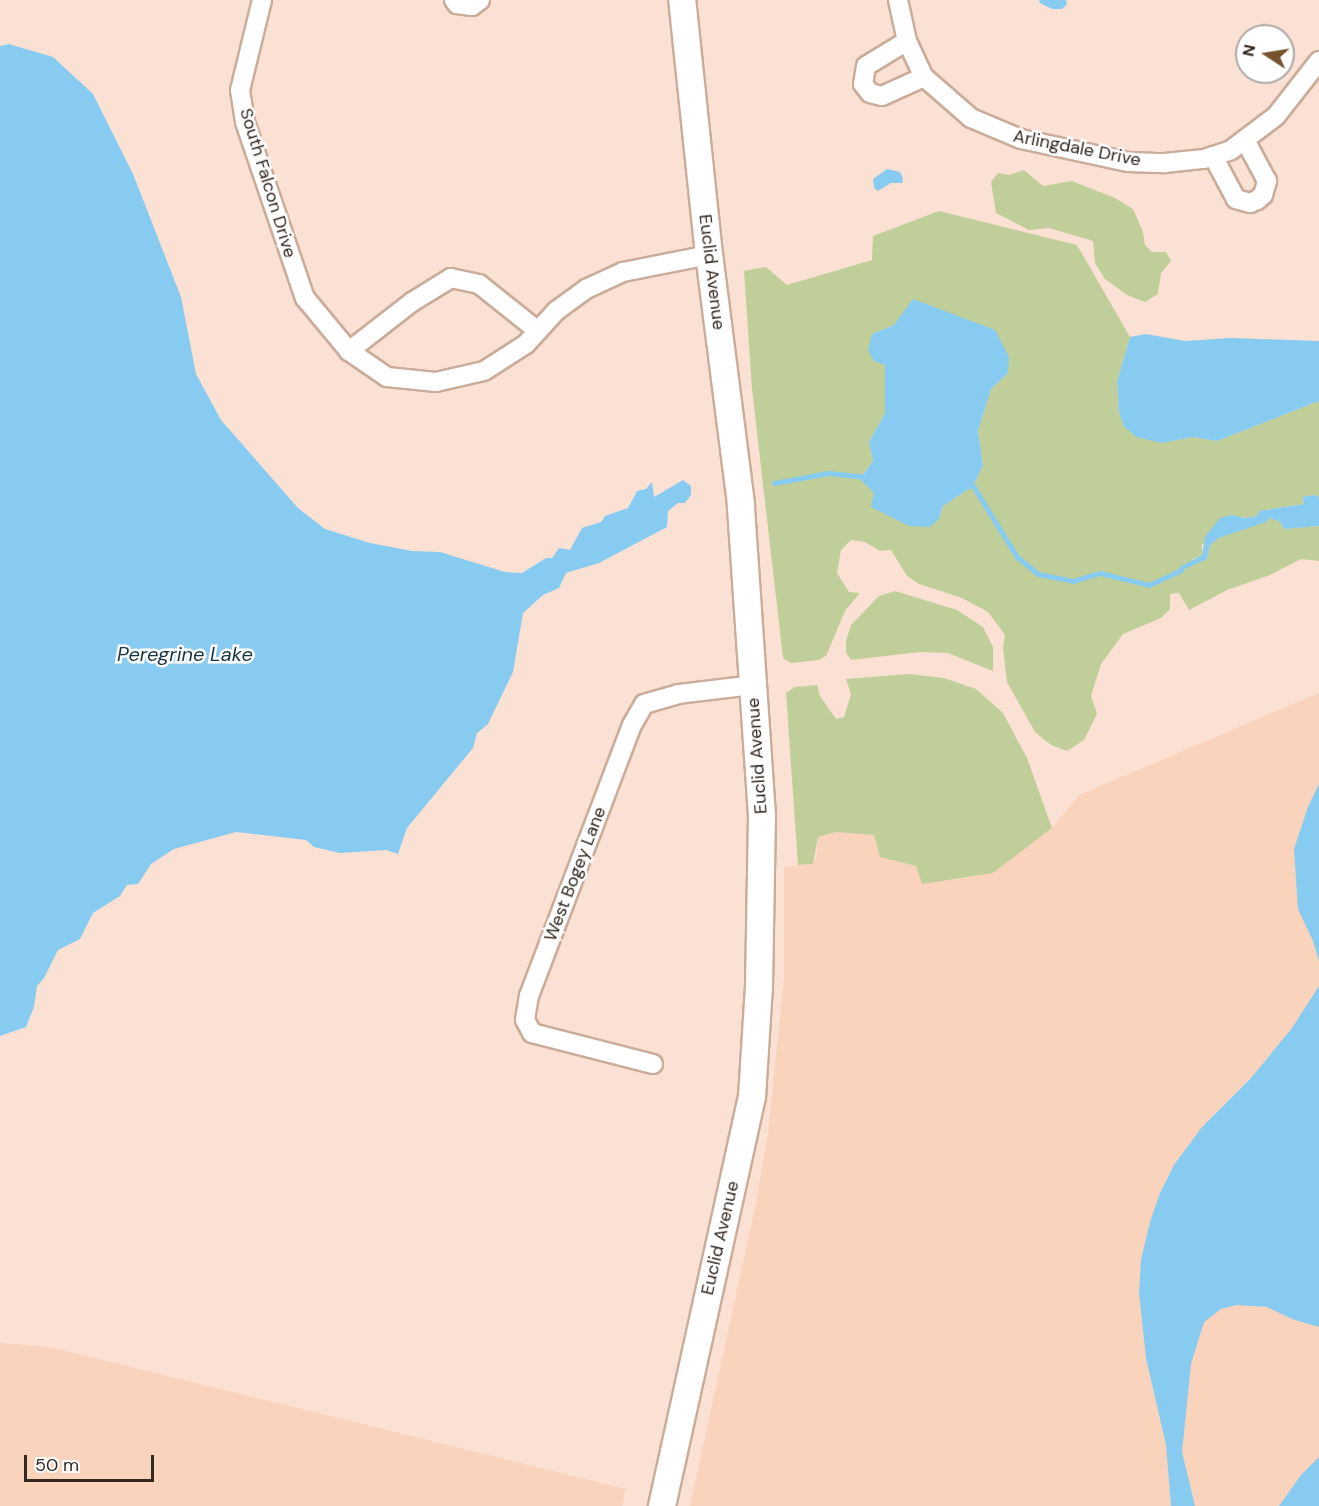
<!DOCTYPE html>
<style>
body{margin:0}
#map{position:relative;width:1319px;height:1506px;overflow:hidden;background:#fbe1d3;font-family:"DM Sans",sans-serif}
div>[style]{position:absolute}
.built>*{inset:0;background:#f9d3bc}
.green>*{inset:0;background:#c0ce9a}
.water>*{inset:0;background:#88cbf1}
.stream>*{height:5px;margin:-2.5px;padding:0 2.5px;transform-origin:2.5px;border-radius:2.5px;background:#88cbf1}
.roads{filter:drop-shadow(2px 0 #caac9a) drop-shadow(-2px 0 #caac9a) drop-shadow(0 2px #caac9a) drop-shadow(0 -2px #caac9a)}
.minor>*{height:18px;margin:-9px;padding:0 9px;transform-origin:9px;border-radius:9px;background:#fff}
.secondary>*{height:26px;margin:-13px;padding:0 13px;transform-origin:13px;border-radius:13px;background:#fff}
span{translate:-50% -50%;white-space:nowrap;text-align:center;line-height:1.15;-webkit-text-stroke:5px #fff;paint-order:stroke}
.street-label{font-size:18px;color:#332720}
.water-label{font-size:20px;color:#153444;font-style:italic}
.north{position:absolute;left:1235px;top:24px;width:60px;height:60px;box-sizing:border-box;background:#fff;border:2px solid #ada9a6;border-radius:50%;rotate:282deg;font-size:16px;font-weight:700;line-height:24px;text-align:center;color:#332720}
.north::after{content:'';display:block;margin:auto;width:21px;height:27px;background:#77522d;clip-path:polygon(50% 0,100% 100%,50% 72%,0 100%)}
.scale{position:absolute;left:24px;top:1455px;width:130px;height:27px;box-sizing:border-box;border:3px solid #332720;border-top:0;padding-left:8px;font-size:18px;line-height:21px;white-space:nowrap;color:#332720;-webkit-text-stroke:4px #fff;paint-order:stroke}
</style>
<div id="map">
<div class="built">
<i style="clip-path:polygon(1319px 693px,1319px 1506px,690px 1506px,755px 1208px,768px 1133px,784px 978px,784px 867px,813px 864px,817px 854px,818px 837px,836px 832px,874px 835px,880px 857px,916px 866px,993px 873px,1052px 828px,1079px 795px)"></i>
<i style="clip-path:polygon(0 1343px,50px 1347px,626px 1489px,622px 1506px,0 1506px)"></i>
</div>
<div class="green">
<i style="clip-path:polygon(1024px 170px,1043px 186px,1072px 181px,1115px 198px,1133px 209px,1143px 232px,1145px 245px,1152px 252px,1166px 252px,1171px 261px,1161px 273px,1158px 294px,1145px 302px,1127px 295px,1105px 279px,1095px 263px,1093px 241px,1049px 228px,1029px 230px,996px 213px,991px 182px,998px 173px,1009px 175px)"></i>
<i style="clip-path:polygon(evenodd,939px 211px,1077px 245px,1130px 337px,1117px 382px,1119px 412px,1162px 443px,1193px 437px,1217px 441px,1319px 401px,1319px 497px,1314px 495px,1302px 498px,1304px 504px,1259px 511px,1257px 516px,1245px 518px,1232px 515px,1202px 545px,1202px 555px,1191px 560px,1207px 559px,1210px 545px,1219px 538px,1270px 518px,1280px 522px,1284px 529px,1319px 526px,1319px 561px,1301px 559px,1270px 575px,1227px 590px,1189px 610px,1179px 593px,1170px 594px,1170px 609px,1161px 618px,1123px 634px,1101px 664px,1091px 696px,1097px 714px,1084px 740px,1067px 751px,1051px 745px,1035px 732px,1007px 682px,1003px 648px,1005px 635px,988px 612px,962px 598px,919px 584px,907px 576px,891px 550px,880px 551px,865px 542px,851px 540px,841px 550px,837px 573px,849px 592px,860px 593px,845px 611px,826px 656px,819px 660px,791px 663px,783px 658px,752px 389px,744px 271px,766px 267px,787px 285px,872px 260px,873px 236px,939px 211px,894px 325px,1008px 373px,991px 389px,978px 431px,983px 466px,973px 486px,943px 506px,939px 519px,860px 478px,873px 461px,869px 442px,885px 413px,885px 364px,874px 361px,872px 334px,894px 325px)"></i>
<i style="clip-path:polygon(895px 591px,957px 610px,983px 627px,993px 647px,993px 671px,948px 653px,920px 652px,851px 660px,846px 653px,846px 641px,851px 625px,879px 596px)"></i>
<i style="clip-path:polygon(909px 674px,944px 678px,976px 689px,1003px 713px,1027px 758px,1052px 828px,993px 873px,922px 884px,916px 866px,880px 857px,874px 835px,836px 832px,818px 837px,813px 864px,798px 865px,786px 693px,795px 687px,817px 685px,820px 696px,836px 719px,844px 717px,851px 694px,846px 679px)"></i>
</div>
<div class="water">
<i style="clip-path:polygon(1039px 0,1066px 0,1067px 4px,1062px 9px,1052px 9px,1040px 3px)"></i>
<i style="clip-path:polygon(9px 44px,53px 57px,93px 94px,133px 174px,181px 297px,196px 374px,221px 420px,298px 508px,325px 529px,370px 543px,412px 551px,440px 552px,505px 572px,522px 573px,546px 558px,552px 558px,559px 548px,570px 550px,582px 528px,601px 522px,605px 516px,628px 508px,637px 491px,646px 489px,652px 482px,654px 497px,683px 480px,691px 486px,691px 495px,685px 503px,678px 503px,668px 511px,667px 527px,599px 563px,566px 573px,559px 588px,543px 595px,523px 613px,513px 672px,488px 724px,477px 733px,473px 748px,407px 828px,398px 854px,386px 850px,340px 853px,314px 847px,306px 840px,236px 832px,174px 849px,151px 864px,138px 884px,127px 885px,120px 896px,93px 913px,80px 939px,58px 950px,44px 978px,37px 986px,34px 1007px,26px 1027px,0 1036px,0 46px)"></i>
<i style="clip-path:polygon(887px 169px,900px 172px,903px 178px,902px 183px,891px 183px,878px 191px,874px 188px,873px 179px)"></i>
<i style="clip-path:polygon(913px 299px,995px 330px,1009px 357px,1008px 373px,991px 389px,978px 431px,983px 466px,973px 486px,943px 506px,939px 519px,930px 527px,909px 526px,871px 507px,874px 493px,860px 479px,873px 461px,869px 442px,885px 413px,885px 365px,874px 361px,868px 350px,872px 334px,894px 325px)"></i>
<i style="clip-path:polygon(1146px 334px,1185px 341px,1231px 338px,1319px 341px,1319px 401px,1217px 441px,1193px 437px,1162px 443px,1136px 437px,1124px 426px,1119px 412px,1117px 382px,1130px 337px)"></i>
<i style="clip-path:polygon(1314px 495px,1319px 497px,1319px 526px,1284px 529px,1280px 522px,1270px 518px,1266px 522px,1219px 538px,1210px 545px,1207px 559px,1176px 573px,1180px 567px,1202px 555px,1205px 537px,1220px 518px,1232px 515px,1245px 518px,1257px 516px,1259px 511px,1304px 504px,1302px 497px)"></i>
<i style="clip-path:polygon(1319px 784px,1319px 961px,1313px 941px,1298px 909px,1294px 849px,1308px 807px)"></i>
<i style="clip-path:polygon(1319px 986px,1319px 1327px,1292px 1319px,1267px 1307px,1237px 1305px,1221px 1309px,1204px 1322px,1191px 1364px,1182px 1452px,1195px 1506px,1171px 1506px,1166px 1445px,1146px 1358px,1139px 1293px,1141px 1260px,1150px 1222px,1160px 1193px,1174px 1165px,1202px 1127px,1251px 1078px,1292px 1028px)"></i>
<i style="clip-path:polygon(1319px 1457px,1319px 1506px,1279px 1506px,1301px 1475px)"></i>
</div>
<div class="stream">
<i style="left:774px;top:483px;width:55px;rotate:-10.5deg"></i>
<i style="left:828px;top:473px;width:39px;rotate:6deg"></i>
<i style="left:966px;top:486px;width:7px"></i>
<i style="left:973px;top:486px;width:84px;rotate:58.2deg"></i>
<i style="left:1017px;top:557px;width:27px;rotate:39deg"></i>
<i style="left:1038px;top:574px;width:36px;rotate:11deg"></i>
<i style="left:1073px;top:581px;width:28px;rotate:-17deg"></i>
<i style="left:1100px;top:573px;width:50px;rotate:13.8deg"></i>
<i style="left:1149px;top:585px;width:35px;rotate:-25deg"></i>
</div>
<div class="roads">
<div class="minor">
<i style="left:262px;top:0;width:93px;rotate:103.7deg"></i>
<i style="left:240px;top:90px;width:32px;rotate:81deg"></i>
<i style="left:245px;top:122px;width:186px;rotate:71.2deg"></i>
<i style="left:305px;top:298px;width:69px;rotate:50.3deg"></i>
<i style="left:454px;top:0;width:5px;rotate:53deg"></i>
<i style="left:457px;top:4px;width:15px;rotate:8deg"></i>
<i style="left:472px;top:6px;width:10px;rotate:-37deg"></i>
<i style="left:898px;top:0;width:42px;rotate:77.6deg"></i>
<i style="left:907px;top:41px;width:40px;rotate:65deg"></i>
<i style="left:924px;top:77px;width:62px;rotate:41.1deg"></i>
<i style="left:971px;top:118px;width:54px;rotate:22.8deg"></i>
<i style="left:1021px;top:139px;width:109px;rotate:12.1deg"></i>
<i style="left:1128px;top:162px;width:37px;rotate:2deg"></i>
<i style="left:1165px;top:163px;width:39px;rotate:-6deg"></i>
<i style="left:1204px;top:159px;width:28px;rotate:-18deg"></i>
<i style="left:1231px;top:150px;width:56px;rotate:-37.1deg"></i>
<i style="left:1276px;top:116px;width:70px;rotate:-52deg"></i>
<i style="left:907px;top:41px;width:48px;rotate:148.6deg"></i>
<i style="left:866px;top:66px;width:18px;rotate:99deg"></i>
<i style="left:863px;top:84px;width:11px;rotate:52deg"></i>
<i style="left:870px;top:93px;width:12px;rotate:14deg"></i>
<i style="left:882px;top:96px;width:46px;rotate:-24.3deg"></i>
<i style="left:1213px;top:156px;width:49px;rotate:61.9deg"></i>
<i style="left:1236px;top:199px;width:15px;rotate:16deg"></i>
<i style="left:1250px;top:203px;width:8px;rotate:-23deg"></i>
<i style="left:1257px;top:200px;width:8px;rotate:-40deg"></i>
<i style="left:1263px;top:195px;width:15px;rotate:-74deg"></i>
<i style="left:1267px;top:181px;width:47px;rotate:-118.2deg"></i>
<i style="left:538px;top:331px;width:75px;rotate:-141.5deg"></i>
<i style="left:479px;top:284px;width:29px;rotate:-168deg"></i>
<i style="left:451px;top:278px;width:46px;rotate:148.4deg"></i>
<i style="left:412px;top:302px;width:80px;rotate:142.1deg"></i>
<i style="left:349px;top:351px;width:46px;rotate:34.4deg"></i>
<i style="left:387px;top:377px;width:49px;rotate:5.8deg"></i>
<i style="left:436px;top:382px;width:49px;rotate:-12.9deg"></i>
<i style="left:484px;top:371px;width:50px;rotate:-32.7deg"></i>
<i style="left:526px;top:344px;width:45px;rotate:-47.7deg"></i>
<i style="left:556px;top:311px;width:37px;rotate:-36deg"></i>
<i style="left:586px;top:289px;width:41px;rotate:-24.7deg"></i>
<i style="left:623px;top:272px;width:88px;rotate:-11.2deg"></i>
<i style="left:653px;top:1064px;width:125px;rotate:-165.6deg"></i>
<i style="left:532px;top:1033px;width:15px;rotate:-118deg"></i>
<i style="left:525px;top:1020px;width:24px;rotate:-81deg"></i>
<i style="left:529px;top:996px;width:290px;rotate:-69.2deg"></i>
<i style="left:632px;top:725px;width:24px;rotate:-60deg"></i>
<i style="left:644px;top:704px;width:35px;rotate:-16deg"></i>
<i style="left:678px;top:694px;width:76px;rotate:-6.8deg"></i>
</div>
<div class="secondary">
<i style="left:662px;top:1506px;width:419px;rotate:-77.6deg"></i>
<i style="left:752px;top:1097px;width:110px;rotate:-86.4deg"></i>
<i style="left:759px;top:987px;width:171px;rotate:-89deg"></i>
<i style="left:762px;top:816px;width:313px;rotate:-93.9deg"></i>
<i style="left:741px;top:504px;width:251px;rotate:-97.3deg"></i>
<i style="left:709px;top:255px;width:256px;rotate:-96deg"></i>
</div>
</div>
<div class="street-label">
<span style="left:1077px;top:148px;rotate:11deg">Arlingdale Drive</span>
<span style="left:268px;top:183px;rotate:73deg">South Falcon Drive</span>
<span style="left:712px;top:272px;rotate:83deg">Euclid Avenue</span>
<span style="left:757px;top:756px;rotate:-94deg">Euclid Avenue</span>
<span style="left:575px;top:874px;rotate:-69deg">West Bogey Lane</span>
<span style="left:720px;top:1238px;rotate:-77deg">Euclid Avenue</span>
</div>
<div class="water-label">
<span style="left:185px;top:654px">Peregrine Lake</span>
</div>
<div class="north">N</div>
<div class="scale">50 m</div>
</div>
